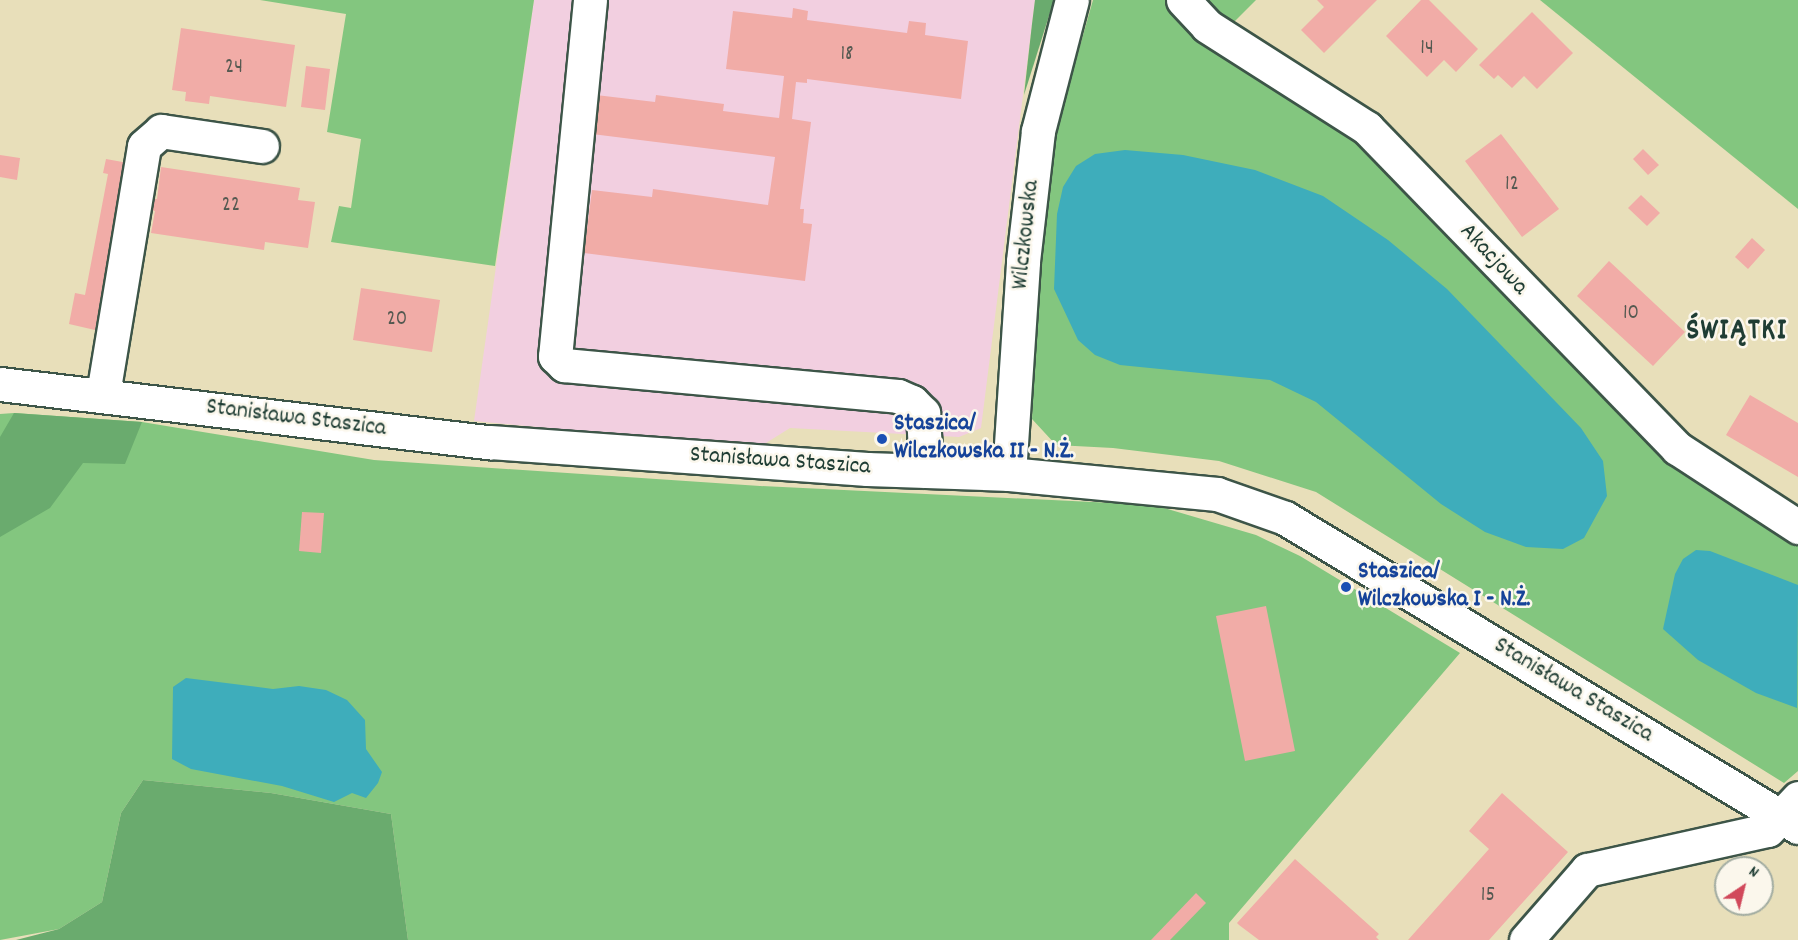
<!DOCTYPE html>
<meta charset="utf-8">
<style>
body{margin:0}
#map{position:relative;width:1798px;height:940px;overflow:hidden;background:#e8dfba;font-family:Dekko,sans-serif}
div>[style]{position:absolute}
.built>*{inset:0;background:#f2cfe0}
.green>*{inset:0;background:#83c67f}
.forest>*{inset:0;background:#6aab6e}
.water>*{inset:0;background:#3eadbb}
.building>*{inset:0;background:#f1aca7}
.roads{filter:drop-shadow(2px 0 #3d5548) drop-shadow(-2px 0 #3d5548) drop-shadow(0 2px #3d5548) drop-shadow(0 -2px #3d5548)}
.minor>*{height:33px;margin:-16.5px;padding:0 16.5px;transform-origin:16.5px;border-radius:16.5px;background:#fff}
.dots>*{width:16px;height:16px;translate:-50% -50%;box-sizing:border-box;border:3px solid #fbf7ec;border-radius:50%}
span{translate:-50% -50%;white-space:nowrap;text-align:center;line-height:1.15;-webkit-text-stroke:5px #fbf7ec;paint-order:stroke}
.number-label{font-size:21px;color:#545951}
.number-label span{-webkit-text-stroke-width:0}
.street-label{font-size:24px;color:#1f3d34}
.transit-label{font-size:24px;color:#164399;font-weight:700}
.left{translate:0 -50%;text-align:left}
.district-label{font-size:30px;color:#1f3d34;font-weight:700;letter-spacing:1.5px}
.north{position:absolute;left:1714px;top:856px;width:60px;height:60px;box-sizing:border-box;background:#fbf7ec;border:2px solid #a3ada2;border-radius:50%;rotate:35deg;font-size:16px;font-weight:700;line-height:24px;text-align:center;color:#1f3d34}
.north::after{content:'';display:block;margin:auto;width:21px;height:27px;background:#d1495b;clip-path:polygon(50% 0,100% 100%,50% 72%,0 100%)}
</style>
<div id="map">
<div class="built">
<i style="clip-path:polygon(534px 0,1035px 0,981px 428px,959px 437px,790px 428px,758px 448px,474px 421px)"></i>
</div>
<div class="green">
<i style="clip-path:polygon(260px 0,534px 0,495px 266px,331px 242px,339px 206px,351px 208px,361px 139px,327px 132px,346px 14px)"></i>
<i style="clip-path:polygon(1093px 0,1165px 0,1176px 15px,1358px 140px,1521px 314px,1667px 459px,1798px 544px,1798px 771px,1784px 783px,1316px 492px,1219px 461px,1113px 448px,1056px 445px,1032px 419px,1038px 262px,1055px 134px)"></i>
<i style="clip-path:polygon(1202px 0,1256px 0,1230px 26px)"></i>
<i style="clip-path:polygon(1540px 0,1798px 0,1798px 209px,1699px 129px)"></i>
<i style="clip-path:polygon(14px 413px,142px 422px,374px 460px,760px 486px,1154px 505px,1256px 535px,1300px 556px,1460px 653px,1229px 923px,1229px 940px,408px 940px,391px 814px,271px 793px,143px 780px,121px 813px,102px 902px,59px 929px,0 940px,0 414px)"></i>
</div>
<div class="forest">
<i style="clip-path:polygon(1035px 0,1054px 0,1024px 95px,1032px 24px)"></i>
<i style="clip-path:polygon(14px 413px,142px 422px,125px 464px,83px 463px,50px 508px,0 537px,0 437px)"></i>
<i style="clip-path:polygon(143px 780px,271px 793px,391px 814px,408px 940px,16px 940px,59px 929px,102px 902px,121px 813px)"></i>
</div>
<div class="water">
<i style="clip-path:polygon(1125px 150px,1183px 155px,1255px 170px,1323px 196px,1388px 240px,1447px 289px,1581px 428px,1603px 461px,1607px 496px,1584px 538px,1563px 549px,1526px 547px,1485px 532px,1441px 504px,1316px 402px,1270px 380px,1120px 365px,1095px 355px,1078px 340px,1054px 289px,1057px 214px,1063px 187px,1076px 166px,1095px 154px)"></i>
<i style="clip-path:polygon(1696px 550px,1710px 551px,1798px 585px,1797px 708px,1756px 693px,1698px 660px,1663px 629px,1675px 574px,1683px 559px)"></i>
<i style="clip-path:polygon(186px 678px,273px 689px,299px 686px,326px 690px,347px 700px,365px 720px,366px 749px,382px 772px,378px 783px,366px 798px,352px 793px,334px 802px,282px 786px,191px 769px,172px 759px,173px 687px)"></i>
</div>
<div class="building">
<i style="clip-path:polygon(1317px 0,1377px 0,1324px 53px,1301px 30px,1324px 7px)"></i>
<i style="clip-path:polygon(1421px 0,1429px 0,1478px 49px,1456px 72px,1444px 60px,1427px 77px,1386px 36px)"></i>
<i style="clip-path:polygon(793px 8px,808px 11px,807px 20px,907px 33px,909px 21px,926px 23px,925px 35px,968px 41px,961px 99px,807px 79px,807px 83px,796px 82px,792px 119px,811px 122px,800px 209px,804px 209px,803px 223px,812px 224px,805px 281px,584px 253px,592px 190px,652px 197px,653px 189px,768px 205px,775px 157px,592px 134px,596px 95px,655px 102px,656px 95px,724px 104px,723px 111px,779px 118px,784px 76px,726px 69px,733px 11px,792px 18px)"></i>
<i style="clip-path:polygon(1532px 12px,1573px 53px,1537px 89px,1524px 76px,1512px 88px,1498px 75px,1494px 79px,1479px 65px)"></i>
<i style="clip-path:polygon(181px 28px,295px 45px,286px 107px,210px 96px,209px 104px,185px 101px,186px 92px,172px 90px)"></i>
<i style="clip-path:polygon(306px 66px,330px 69px,325px 110px,301px 107px)"></i>
<i style="clip-path:polygon(1501px 134px,1559px 209px,1522px 237px,1465px 161px)"></i>
<i style="clip-path:polygon(1643px 149px,1659px 165px,1648px 175px,1633px 159px)"></i>
<i style="clip-path:polygon(0 155px,20px 158px,17px 180px,0 177px)"></i>
<i style="clip-path:polygon(106px 159px,128px 163px,105px 299px,102px 299px,95px 330px,69px 324px,75px 293px,85px 295px,108px 174px,103px 173px)"></i>
<i style="clip-path:polygon(161px 167px,300px 188px,298px 200px,315px 202px,308px 248px,265px 242px,264px 250px,151px 233px,155px 211px,147px 209px,149px 198px,157px 199px)"></i>
<i style="clip-path:polygon(1641px 195px,1660px 213px,1647px 226px,1628px 208px)"></i>
<i style="clip-path:polygon(1752px 238px,1765px 250px,1748px 269px,1735px 257px)"></i>
<i style="clip-path:polygon(1609px 261px,1685px 332px,1653px 366px,1577px 296px)"></i>
<i style="clip-path:polygon(361px 288px,440px 300px,432px 352px,353px 340px)"></i>
<i style="clip-path:polygon(1750px 395px,1798px 423px,1798px 477px,1726px 435px)"></i>
<i style="clip-path:polygon(302px 512px,324px 513px,321px 553px,299px 551px)"></i>
<i style="clip-path:polygon(1266px 606px,1295px 751px,1245px 761px,1216px 616px)"></i>
<i style="clip-path:polygon(1502px 793px,1568px 852px,1489px 940px,1408px 940px,1489px 849px,1469px 831px)"></i>
<i style="clip-path:polygon(1295px 859px,1379px 934px,1376px 937px,1379px 940px,1259px 940px,1239px 925px,1237px 923px)"></i>
<i style="clip-path:polygon(1196px 893px,1206px 903px,1170px 940px,1151px 940px)"></i>
</div>
<div class="roads">
<div class="minor">
<i style="left:590px;top:0;width:358px;rotate:95.6deg"></i>
<i style="left:555px;top:356px;width:13px;rotate:45deg"></i>
<i style="left:564px;top:365px;width:335px;rotate:5.3deg"></i>
<i style="left:898px;top:396px;width:15px;rotate:23deg"></i>
<i style="left:912px;top:402px;width:16px;rotate:45deg"></i>
<i style="left:923px;top:413px;width:58px;rotate:87deg"></i>
<i style="left:1183px;top:0;width:35px;rotate:47deg"></i>
<i style="left:1207px;top:26px;width:190px;rotate:32.5deg"></i>
<i style="left:1367px;top:128px;width:446px;rotate:45.9deg"></i>
<i style="left:1677px;top:448px;width:145px;rotate:33.1deg"></i>
<i style="left:0;top:384px;width:493px;rotate:6.8deg"></i>
<i style="left:490px;top:442px;width:378px;rotate:4.1deg"></i>
<i style="left:867px;top:469px;width:142px;rotate:2deg"></i>
<i style="left:1009px;top:474px;width:209px;rotate:5.5deg"></i>
<i style="left:1217px;top:494px;width:72px;rotate:19.4deg"></i>
<i style="left:1285px;top:518px;width:599px;rotate:31.06deg"></i>
<i style="left:103px;top:394px;width:251px;rotate:-80.6deg"></i>
<i style="left:144px;top:146px;width:23px;rotate:-41deg"></i>
<i style="left:161px;top:131px;width:102px;rotate:8.4deg"></i>
<i style="left:1009px;top:474px;width:213px;rotate:-86.2deg"></i>
<i style="left:1023px;top:261px;width:131px;rotate:-83.4deg"></i>
<i style="left:1038px;top:131px;width:135px;rotate:-75.5deg"></i>
<i style="left:1526px;top:940px;width:93px;rotate:-48.9deg"></i>
<i style="left:1587px;top:870px;width:185px;rotate:-12.5deg"></i>
<i style="left:1768px;top:830px;width:44px;rotate:-46.8deg"></i>
</div>
</div>
<div class="dots">
<i style="left:882px;top:439px;background:#1a4fb4"></i>
<i style="left:1346px;top:587px;background:#1a4fb4"></i>
</div>
<div class="number-label">
<span style="left:1427px;top:49px">14</span>
<span style="left:847px;top:55px">18</span>
<span style="left:234px;top:68px">24</span>
<span style="left:1512px;top:185px">12</span>
<span style="left:231px;top:206px">22</span>
<span style="left:1631px;top:314px">10</span>
<span style="left:397px;top:320px">20</span>
<span style="left:1488px;top:896px">15</span>
</div>
<div class="street-label">
<span style="left:1027px;top:235px;rotate:-84deg">Wilczkowska</span>
<span style="left:1493px;top:260px;rotate:47deg">Akacjowa</span>
<span style="left:296px;top:419px;rotate:7deg">Stanisława Staszica</span>
<span style="left:780px;top:462px;rotate:4deg">Stanisława Staszica</span>
<span style="left:1573px;top:691px;rotate:31deg">Stanisława Staszica</span>
</div>
<div class="transit-label">
<span class="left" style="left:894px;top:439px">Staszica/<br>Wilczkowska II - N.Ż.</span>
<span class="left" style="left:1358px;top:587px">Staszica/<br>Wilczkowska I - N.Ż.</span>
</div>
<div class="district-label">
<span style="left:1737px;top:333px">ŚWIĄTKI</span>
</div>
<div class="north">N</div>
</div>
